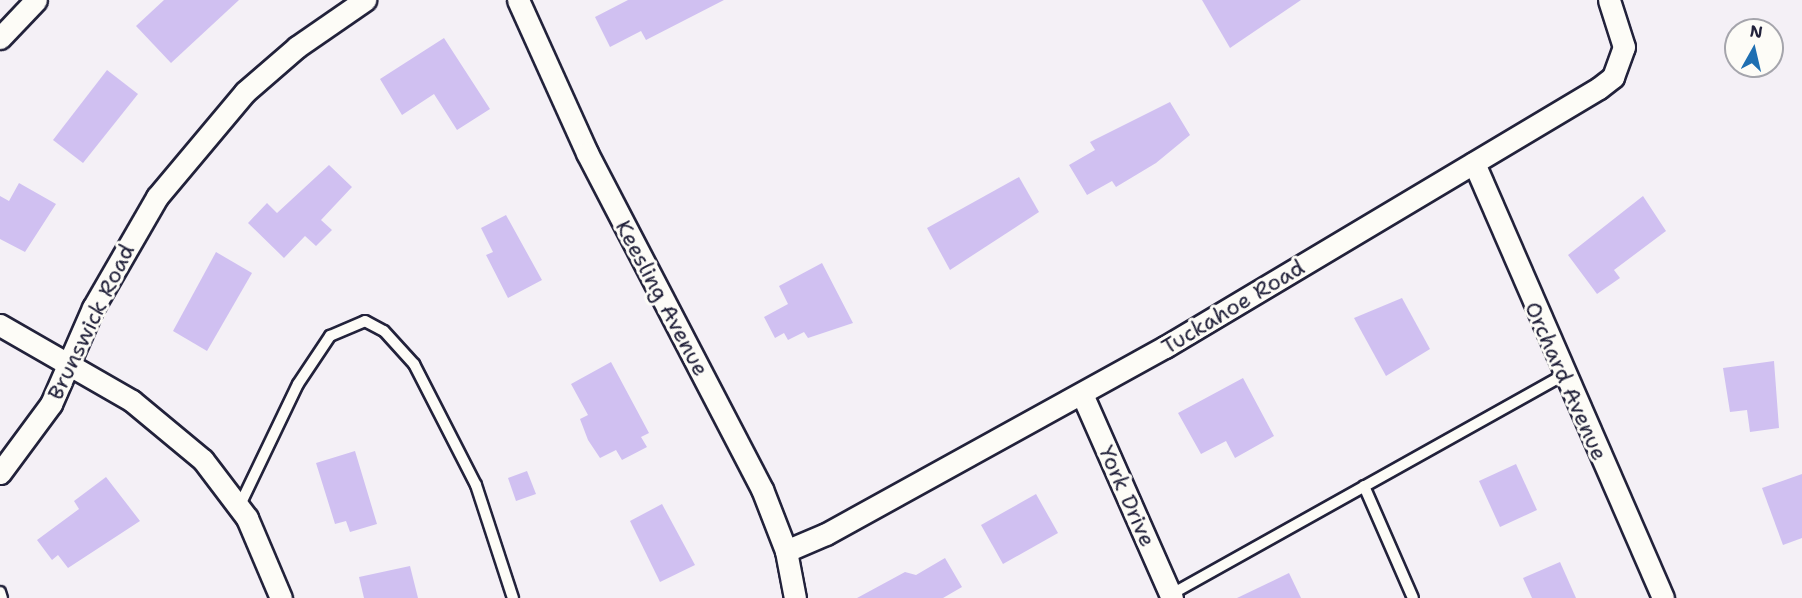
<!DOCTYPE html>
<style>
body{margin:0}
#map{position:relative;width:1802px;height:598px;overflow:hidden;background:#f4f0f6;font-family:"Shantell Sans",sans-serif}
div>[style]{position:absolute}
.building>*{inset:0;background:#d0c0f1}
.roads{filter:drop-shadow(2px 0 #22223b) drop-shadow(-2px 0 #22223b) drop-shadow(0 2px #22223b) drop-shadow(0 -2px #22223b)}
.service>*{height:10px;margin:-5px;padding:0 5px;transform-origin:5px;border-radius:5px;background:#fdfcf7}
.minor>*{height:21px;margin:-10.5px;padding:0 10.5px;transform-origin:10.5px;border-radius:10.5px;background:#fdfcf7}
span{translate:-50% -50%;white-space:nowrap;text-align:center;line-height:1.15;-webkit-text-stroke:6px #fdfcf7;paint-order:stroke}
.street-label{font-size:22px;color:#22223b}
.north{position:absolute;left:1724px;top:18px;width:60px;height:60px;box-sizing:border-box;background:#fdfcf7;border:2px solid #a5a5ac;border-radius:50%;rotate:8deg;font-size:16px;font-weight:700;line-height:24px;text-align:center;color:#22223b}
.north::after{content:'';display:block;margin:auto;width:21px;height:27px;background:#1f6fb2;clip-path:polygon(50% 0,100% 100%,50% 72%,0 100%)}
</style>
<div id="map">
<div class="building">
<i style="clip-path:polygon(164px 0,239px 0,171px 63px,136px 26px)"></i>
<i style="clip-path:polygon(628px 0,724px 0,646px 40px,641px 31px,610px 47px,595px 17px)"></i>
<i style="clip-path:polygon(1202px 0,1301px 0,1230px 48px)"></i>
<i style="clip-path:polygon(444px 38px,490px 109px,457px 130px,434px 94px,402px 115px,380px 79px)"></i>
<i style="clip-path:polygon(107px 70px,138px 94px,83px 163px,53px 140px)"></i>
<i style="clip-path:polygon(1170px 102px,1190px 135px,1156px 163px,1116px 187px,1112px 181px,1087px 195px,1069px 165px,1095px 150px,1090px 142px)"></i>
<i style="clip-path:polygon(329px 165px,352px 187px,321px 220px,332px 230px,316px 246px,305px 236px,284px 258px,248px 223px,267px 203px,277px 213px)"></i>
<i style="clip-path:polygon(1019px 177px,1039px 212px,950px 270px,927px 228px)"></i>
<i style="clip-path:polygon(19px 183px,56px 204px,25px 252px,0 239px,0 196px,9px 201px)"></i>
<i style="clip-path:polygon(1643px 196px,1666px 231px,1614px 270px,1620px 278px,1597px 294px,1568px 255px)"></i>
<i style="clip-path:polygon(506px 215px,542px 280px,508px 298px,486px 255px,493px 252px,481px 228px)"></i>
<i style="clip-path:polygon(216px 252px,252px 273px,207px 351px,173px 331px)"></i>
<i style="clip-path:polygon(822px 263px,853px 323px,808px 338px,804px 332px,788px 340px,784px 333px,775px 338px,764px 317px,788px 304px,779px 286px)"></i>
<i style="clip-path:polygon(1402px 298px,1430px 349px,1386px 376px,1354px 318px)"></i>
<i style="clip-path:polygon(1774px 361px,1779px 428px,1750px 432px,1747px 410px,1730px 412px,1723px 368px)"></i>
<i style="clip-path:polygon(611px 362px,649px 433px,641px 437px,647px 447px,622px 460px,616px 450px,600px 458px,588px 440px,580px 419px,588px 415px,571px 384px)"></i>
<i style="clip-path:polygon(1243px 378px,1274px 436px,1235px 458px,1226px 441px,1201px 454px,1178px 413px)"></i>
<i style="clip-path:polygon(355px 451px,377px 524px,350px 532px,346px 521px,335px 524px,316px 463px)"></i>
<i style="clip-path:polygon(1516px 464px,1537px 510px,1500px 527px,1479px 481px)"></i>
<i style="clip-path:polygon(527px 471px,536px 494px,516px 501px,508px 478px)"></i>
<i style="clip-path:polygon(1802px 474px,1802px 538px,1783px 545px,1762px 488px)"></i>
<i style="clip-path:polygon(106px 477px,140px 521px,68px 568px,58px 555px,52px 560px,37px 540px,79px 509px,74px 501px)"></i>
<i style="clip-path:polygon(1036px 494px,1058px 533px,1003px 564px,981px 525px)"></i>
<i style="clip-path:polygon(662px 504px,695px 565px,660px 582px,630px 521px)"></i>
<i style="clip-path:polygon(945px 558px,962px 587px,943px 598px,857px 598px,905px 572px,916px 575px)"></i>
<i style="clip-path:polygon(1560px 562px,1576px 598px,1532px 598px,1523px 578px)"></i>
<i style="clip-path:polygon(410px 566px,418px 598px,364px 598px,359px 577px)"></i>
<i style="clip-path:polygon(1289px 573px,1301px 598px,1237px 598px)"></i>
</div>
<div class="roads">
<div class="service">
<i style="left:1364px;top:486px;width:122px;rotate:66.4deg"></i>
<i style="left:239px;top:507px;width:136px;rotate:-64.4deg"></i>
<i style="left:298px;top:384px;width:58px;rotate:-56.3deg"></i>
<i style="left:330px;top:336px;width:38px;rotate:-23deg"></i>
<i style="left:365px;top:321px;width:21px;rotate:28deg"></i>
<i style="left:384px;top:331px;width:45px;rotate:47.7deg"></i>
<i style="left:414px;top:364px;width:136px;rotate:62.9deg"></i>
<i style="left:476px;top:485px;width:119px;rotate:71.9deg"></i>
<i style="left:0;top:592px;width:6px;rotate:72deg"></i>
<i style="left:1170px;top:595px;width:450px;rotate:-29.2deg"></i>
</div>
<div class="minor">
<i style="left:518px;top:0;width:168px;rotate:65.7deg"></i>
<i style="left:587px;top:153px;width:379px;rotate:62.5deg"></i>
<i style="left:762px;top:489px;width:66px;rotate:68.8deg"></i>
<i style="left:786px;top:551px;width:48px;rotate:79.2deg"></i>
<i style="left:0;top:38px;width:52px;rotate:-46.5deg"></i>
<i style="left:1474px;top:163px;width:474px;rotate:66.5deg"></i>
<i style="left:0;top:325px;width:152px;rotate:29.9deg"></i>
<i style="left:132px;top:401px;width:92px;rotate:39.7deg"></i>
<i style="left:203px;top:460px;width:73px;rotate:52.8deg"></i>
<i style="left:247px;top:518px;width:87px;rotate:67deg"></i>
<i style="left:1082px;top:394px;width:223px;rotate:66.2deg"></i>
<i style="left:0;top:473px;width:86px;rotate:-53.5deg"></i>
<i style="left:51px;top:404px;width:105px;rotate:-66.4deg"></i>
<i style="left:93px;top:308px;width:128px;rotate:-60deg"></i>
<i style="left:157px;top:197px;width:137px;rotate:-50deg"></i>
<i style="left:245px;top:92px;width:69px;rotate:-40.9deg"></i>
<i style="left:297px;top:47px;width:83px;rotate:-34.7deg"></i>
<i style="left:786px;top:551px;width:43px;rotate:-23deg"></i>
<i style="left:826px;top:534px;width:387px;rotate:-28.9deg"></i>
<i style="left:1165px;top:347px;width:505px;rotate:-30.83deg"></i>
<i style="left:1599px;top:88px;width:18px;rotate:-38deg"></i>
<i style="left:1613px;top:77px;width:32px;rotate:-70deg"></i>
<i style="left:1624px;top:47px;width:49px;rotate:-107.7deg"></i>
</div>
</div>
<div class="street-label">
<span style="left:662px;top:298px;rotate:62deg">Keesling Avenue</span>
<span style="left:1233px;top:307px;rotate:-31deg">Tuckahoe Road</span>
<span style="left:91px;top:322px;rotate:-64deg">Brunswick Road</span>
<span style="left:1566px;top:381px;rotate:66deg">Orchard Avenue</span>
<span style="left:1127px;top:496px;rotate:66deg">York Drive</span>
</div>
<div class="north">N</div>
</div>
